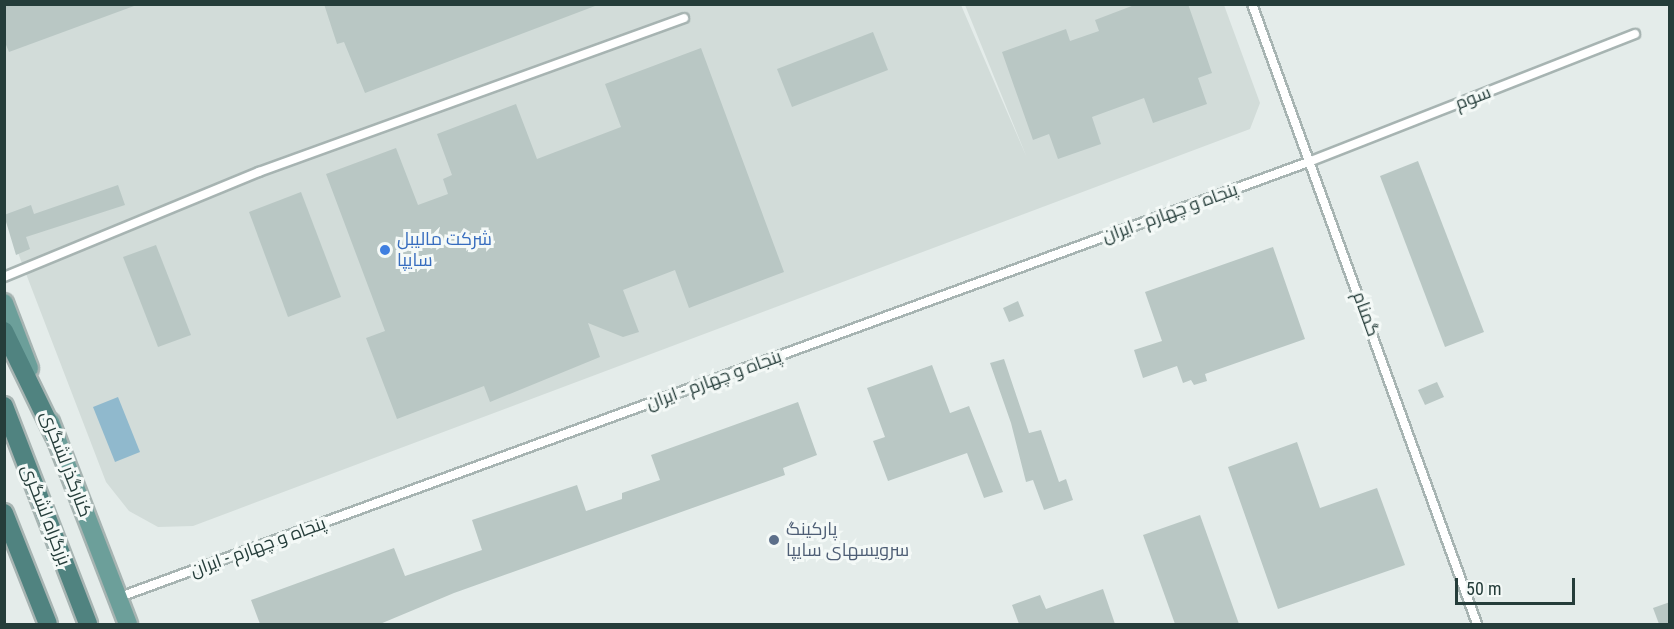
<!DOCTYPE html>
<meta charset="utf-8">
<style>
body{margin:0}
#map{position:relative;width:1674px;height:629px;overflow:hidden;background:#e4ecea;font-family:"Roboto Condensed",Cairo,sans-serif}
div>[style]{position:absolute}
.built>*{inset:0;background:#d2dcd9}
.water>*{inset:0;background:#90b9cd}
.building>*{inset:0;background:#b9c7c4}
.roads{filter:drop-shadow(2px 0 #a7b4b2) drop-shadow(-2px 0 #a7b4b2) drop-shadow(0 2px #a7b4b2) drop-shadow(0 -2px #a7b4b2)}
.service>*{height:8px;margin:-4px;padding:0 4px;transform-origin:4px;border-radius:4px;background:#fff}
.primary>*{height:18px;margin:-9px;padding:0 9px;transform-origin:9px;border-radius:9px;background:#6c9f9a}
.trunk>*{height:18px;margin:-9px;padding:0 9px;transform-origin:9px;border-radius:9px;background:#508380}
.dots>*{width:16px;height:16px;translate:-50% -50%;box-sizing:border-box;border:3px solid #f4f9f7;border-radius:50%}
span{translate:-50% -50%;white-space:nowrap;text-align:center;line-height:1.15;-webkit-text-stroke:6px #f4f9f7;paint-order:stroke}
.street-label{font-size:18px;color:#253d3a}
.shop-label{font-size:18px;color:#366cbe}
.left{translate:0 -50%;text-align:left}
.service-label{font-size:18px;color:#4e5e75}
.frame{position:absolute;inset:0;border:6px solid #253d3a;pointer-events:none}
.scale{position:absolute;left:1455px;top:578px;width:120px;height:27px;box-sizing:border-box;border:3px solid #253d3a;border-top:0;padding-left:8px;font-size:18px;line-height:21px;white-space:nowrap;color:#253d3a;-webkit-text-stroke:4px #f4f9f7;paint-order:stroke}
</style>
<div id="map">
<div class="built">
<i style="clip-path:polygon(5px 5px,961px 5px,1027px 158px,965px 5px,1224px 5px,1260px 103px,1250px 129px,193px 526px,158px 527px,129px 511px,106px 482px,5px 219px)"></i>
</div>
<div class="water">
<i style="clip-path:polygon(118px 397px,140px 452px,115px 462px,93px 407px)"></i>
</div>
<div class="building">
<i style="clip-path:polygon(4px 4px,134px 4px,134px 6px,9px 52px,4px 40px)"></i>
<i style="clip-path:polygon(324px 4px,595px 4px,595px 6px,365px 93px,344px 42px,337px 44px)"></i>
<i style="clip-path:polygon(1137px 4px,1188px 4px,1212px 73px,1198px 78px,1207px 104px,1153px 123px,1144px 98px,1092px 117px,1101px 144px,1058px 159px,1049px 134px,1033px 140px,1002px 52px,1066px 29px,1070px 41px,1099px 31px,1095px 20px)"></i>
<i style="clip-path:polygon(873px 32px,888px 70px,792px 107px,777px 69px)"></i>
<i style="clip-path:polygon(701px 48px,784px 272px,689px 308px,675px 270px,623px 290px,639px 332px,623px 337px,588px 323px,600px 357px,490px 402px,484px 386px,397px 419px,366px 338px,385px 331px,326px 174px,396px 148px,418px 205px,448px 194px,443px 179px,452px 175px,437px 134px,516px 104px,537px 159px,621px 127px,605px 84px)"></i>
<i style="clip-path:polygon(1418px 161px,1484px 332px,1445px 347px,1380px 176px)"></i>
<i style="clip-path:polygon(118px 185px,125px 205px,26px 237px,30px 249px,16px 255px,4px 215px,31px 205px,34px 214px)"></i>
<i style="clip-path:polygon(301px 192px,341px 297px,288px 317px,249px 212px)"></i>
<i style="clip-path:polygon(156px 245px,191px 335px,158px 347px,123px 257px)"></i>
<i style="clip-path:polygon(1273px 247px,1305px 339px,1205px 374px,1207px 381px,1194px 385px,1191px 380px,1183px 383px,1177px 366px,1143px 378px,1134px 350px,1162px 341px,1145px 292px)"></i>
<i style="clip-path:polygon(1018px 301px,1024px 316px,1009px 322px,1003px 308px)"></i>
<i style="clip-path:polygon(1004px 359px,1029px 433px,1041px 430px,1059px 482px,1066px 479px,1073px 500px,1044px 510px,1033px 480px,1026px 482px,1011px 423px,990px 363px)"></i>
<i style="clip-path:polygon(932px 365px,950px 413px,969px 406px,1003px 492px,984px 498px,967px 453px,888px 481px,873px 441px,885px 437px,867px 388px)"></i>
<i style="clip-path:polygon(1437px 382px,1444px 397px,1425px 405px,1418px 390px)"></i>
<i style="clip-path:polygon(798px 402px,817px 455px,783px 468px,785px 475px,454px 593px,380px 624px,260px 624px,251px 600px,394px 548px,405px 576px,482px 550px,472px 520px,577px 485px,586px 511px,622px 499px,622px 493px,660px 480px,651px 455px)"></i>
<i style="clip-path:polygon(1297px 442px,1320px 508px,1377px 488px,1405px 565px,1278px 609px,1228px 467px)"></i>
<i style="clip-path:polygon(1200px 515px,1239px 624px,1175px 624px,1143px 535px)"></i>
<i style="clip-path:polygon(1103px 589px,1115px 624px,1019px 624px,1012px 605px,1040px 595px,1046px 609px)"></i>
<i style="clip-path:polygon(1670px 602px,1670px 624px,1659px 624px,1653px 608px)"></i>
</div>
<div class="roads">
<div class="service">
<i style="left:1252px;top:4px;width:660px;rotate:70.05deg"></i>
<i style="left:4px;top:277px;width:276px;rotate:-22.4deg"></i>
<i style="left:259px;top:172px;width:452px;rotate:-19.9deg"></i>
<i style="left:117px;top:598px;width:1271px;rotate:-20.1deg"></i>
<i style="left:1311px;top:161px;width:348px;rotate:-21.4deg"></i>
</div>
<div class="primary">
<i style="left:4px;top:303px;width:70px;rotate:69deg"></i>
<i style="left:50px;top:422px;width:217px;rotate:68.9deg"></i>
</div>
<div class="trunk">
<i style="left:4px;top:331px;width:117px;rotate:64.1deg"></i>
<i style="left:4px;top:406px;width:234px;rotate:68.9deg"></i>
<i style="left:4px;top:513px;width:119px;rotate:68.4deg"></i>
</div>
</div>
<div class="dots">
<i style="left:385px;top:250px;background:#3f7fe0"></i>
<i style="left:774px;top:540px;background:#5c6f8a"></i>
</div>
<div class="street-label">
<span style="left:1473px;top:98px;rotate:-21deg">سوم</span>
<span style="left:1170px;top:213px;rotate:-20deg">پنجاه و چهارم - ایران</span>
<span style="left:1366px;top:314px;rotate:70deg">گمنام</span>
<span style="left:714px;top:380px;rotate:-20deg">پنجاه و چهارم - ایران</span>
<span style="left:66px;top:464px;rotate:69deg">کنارگذر لشگری</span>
<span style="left:46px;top:515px;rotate:69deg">بزرگراه لشگری</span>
<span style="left:258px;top:547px;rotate:-20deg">پنجاه و چهارم - ایران</span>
</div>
<div class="shop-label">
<span class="left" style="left:397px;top:250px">شرکت مالیبل<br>سایپا</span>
</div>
<div class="service-label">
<span class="left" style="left:786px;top:540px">پارکینگ<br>سرویسهای سایپا</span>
</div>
<div class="frame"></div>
<div class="scale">50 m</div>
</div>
